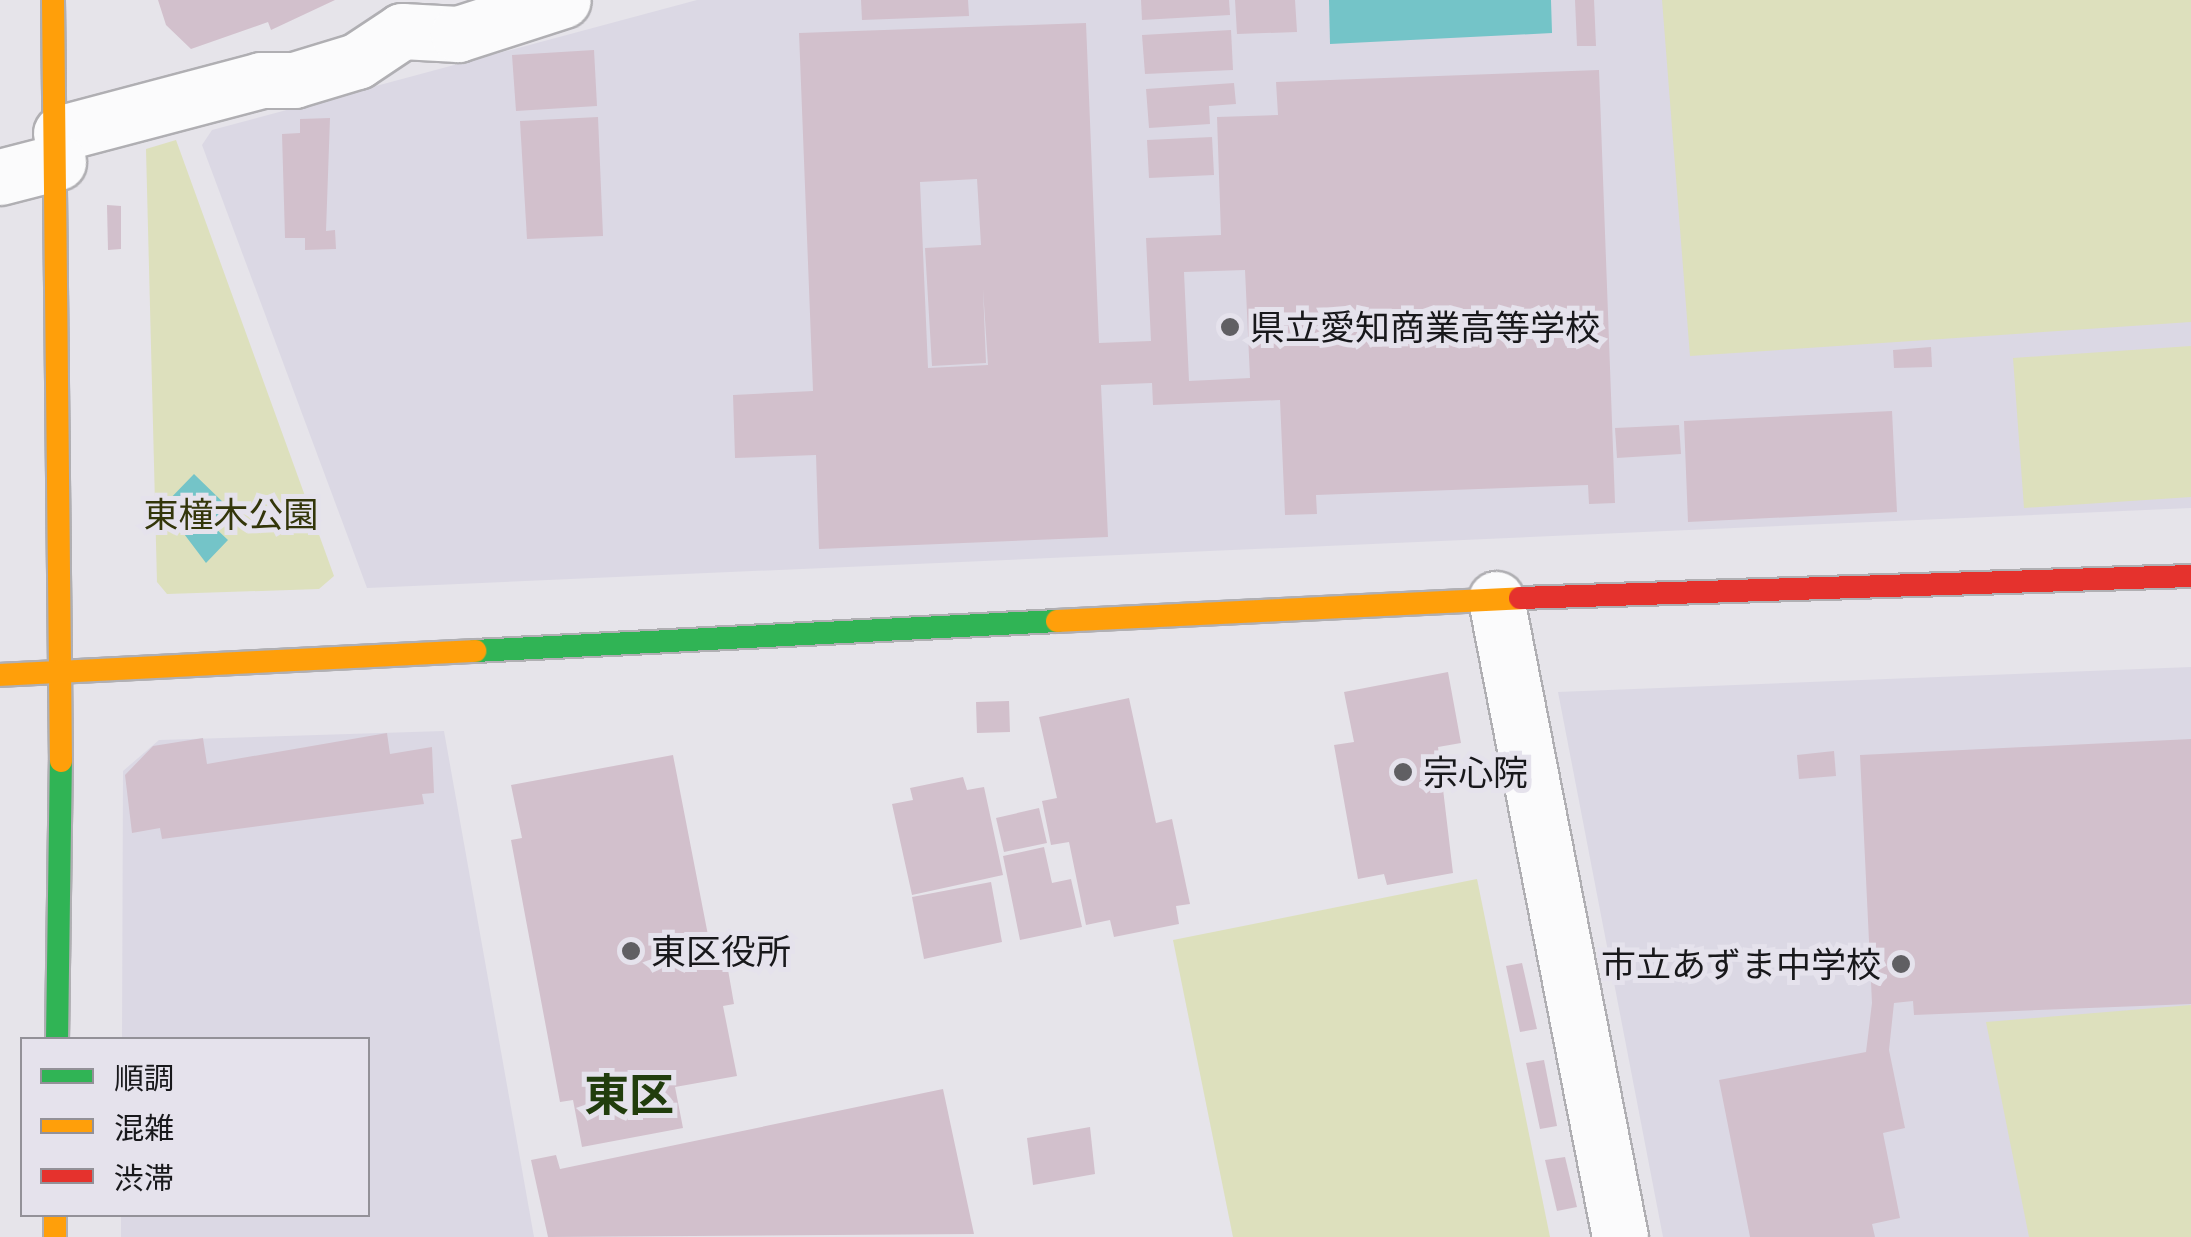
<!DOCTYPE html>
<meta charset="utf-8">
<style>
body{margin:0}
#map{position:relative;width:2191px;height:1237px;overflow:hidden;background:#e6e4ea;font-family:Mulish,"Noto Sans JP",sans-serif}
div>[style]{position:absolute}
.built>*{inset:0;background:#dbd8e4}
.green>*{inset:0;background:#dde0bd}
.water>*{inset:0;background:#74c4c8}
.building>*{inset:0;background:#d2c0cc}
.roads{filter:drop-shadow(2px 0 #b0afb3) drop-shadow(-2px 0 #b0afb3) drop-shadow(0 2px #b0afb3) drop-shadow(0 -2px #b0afb3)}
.street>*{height:55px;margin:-27.5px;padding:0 27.5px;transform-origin:27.5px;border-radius:27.5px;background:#fbfbfc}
.fast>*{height:22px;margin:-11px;padding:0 11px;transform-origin:11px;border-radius:11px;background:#30b455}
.slow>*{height:22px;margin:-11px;padding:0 11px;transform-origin:11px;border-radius:11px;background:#ff9f0a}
.jam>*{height:22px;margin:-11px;padding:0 11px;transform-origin:11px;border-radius:11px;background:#e5322d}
.dots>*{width:28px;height:28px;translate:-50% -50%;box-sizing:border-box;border:5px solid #e5e2ec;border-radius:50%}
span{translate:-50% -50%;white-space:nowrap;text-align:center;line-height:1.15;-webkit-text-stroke:10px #e5e2ec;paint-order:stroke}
.poi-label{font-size:35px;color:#18181b}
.left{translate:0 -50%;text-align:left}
.right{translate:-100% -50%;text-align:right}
.park-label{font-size:35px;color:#33360a}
.district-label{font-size:45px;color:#213d0d;font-weight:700}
.legend{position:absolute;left:20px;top:1037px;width:350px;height:180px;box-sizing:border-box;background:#e5e2ec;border:2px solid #939198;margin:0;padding:12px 18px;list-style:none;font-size:30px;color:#18181b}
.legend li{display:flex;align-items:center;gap:20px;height:50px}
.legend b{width:50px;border:2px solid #939198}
</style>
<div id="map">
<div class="built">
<i style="clip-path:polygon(697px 0,2191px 0,2191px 508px,367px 588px,202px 145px,212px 130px)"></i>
<i style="clip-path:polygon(2191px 667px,2191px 1237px,1663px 1237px,1558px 692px)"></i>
<i style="clip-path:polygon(444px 731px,534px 1237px,121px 1237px,121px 1215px,368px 1214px,368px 1040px,122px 1039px,123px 771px,159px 740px)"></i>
</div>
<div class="green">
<i style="clip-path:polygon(1662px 0,2191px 0,2191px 322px,1690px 356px)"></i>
<i style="clip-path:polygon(176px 140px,334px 576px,319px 589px,167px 594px,157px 582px,146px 149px)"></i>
<i style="clip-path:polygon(2191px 346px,2191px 497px,2024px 508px,2013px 358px)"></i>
<i style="clip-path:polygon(1477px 879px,1550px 1237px,1233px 1237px,1173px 940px)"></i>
<i style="clip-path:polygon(2191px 1005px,2191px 1237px,2029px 1237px,1986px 1022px)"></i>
</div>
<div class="water">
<i style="clip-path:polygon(1329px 0,1551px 0,1552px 33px,1330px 44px)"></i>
<i style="clip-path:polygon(194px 474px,228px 507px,212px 525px,228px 540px,206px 563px,163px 506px)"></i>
</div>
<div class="building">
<i style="clip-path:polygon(158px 0,335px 0,271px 30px,268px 22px,191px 49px,166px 25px)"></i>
<i style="clip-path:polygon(861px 0,968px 0,969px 16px,862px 20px)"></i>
<i style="clip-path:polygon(1141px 0,1229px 0,1230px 15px,1142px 20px)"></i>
<i style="clip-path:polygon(1235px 0,1295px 0,1297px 32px,1237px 34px)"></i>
<i style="clip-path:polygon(1575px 0,1594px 0,1596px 46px,1577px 46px)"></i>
<i style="clip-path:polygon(evenodd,1086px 23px,1099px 343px,1151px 341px,1146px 238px,1221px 235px,1217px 117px,1278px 115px,1276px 82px,1599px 70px,1615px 503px,1589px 504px,1588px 485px,1316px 495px,1317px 514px,1285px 515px,1280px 400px,1153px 405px,1152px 383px,1101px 385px,1108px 537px,819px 549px,816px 455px,735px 458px,733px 395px,813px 391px,799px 33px,1086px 23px,977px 179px,981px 245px,925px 248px,932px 366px,986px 363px,983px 289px,988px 365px,928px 368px,920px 182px,977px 179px,1086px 23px,1245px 270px,1250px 378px,1189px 381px,1184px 272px,1245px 270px)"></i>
<i style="clip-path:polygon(1231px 30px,1233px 70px,1145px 74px,1142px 35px)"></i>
<i style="clip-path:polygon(594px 50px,597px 106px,516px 111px,512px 55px)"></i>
<i style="clip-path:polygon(1234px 83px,1236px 104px,1209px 106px,1210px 124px,1149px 128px,1146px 89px)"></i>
<i style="clip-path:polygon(598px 117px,603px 236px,527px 239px,520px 121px)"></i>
<i style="clip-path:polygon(330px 118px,326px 231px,335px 230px,336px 249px,305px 250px,305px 238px,285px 238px,282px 134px,300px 133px,300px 119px)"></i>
<i style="clip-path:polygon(1212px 137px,1214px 175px,1149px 178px,1147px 140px)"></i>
<i style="clip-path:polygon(107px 205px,121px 206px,121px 249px,108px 250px)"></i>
<i style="clip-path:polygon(1931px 347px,1932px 367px,1894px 368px,1893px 350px)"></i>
<i style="clip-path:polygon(1892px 411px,1897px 512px,1688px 522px,1684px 421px)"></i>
<i style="clip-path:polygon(1679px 425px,1681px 454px,1617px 458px,1615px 428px)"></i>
<i style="clip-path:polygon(1448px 672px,1461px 743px,1438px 747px,1453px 873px,1387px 885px,1384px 874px,1358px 879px,1334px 745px,1354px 742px,1344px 692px)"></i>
<i style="clip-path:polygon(1129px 698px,1156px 823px,1172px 819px,1190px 904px,1176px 906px,1179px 924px,1114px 937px,1110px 920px,1086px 925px,1069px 842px,1051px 845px,1042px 801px,1057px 798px,1039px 717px)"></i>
<i style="clip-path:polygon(1009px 701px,1010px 732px,977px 733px,976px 702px)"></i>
<i style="clip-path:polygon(387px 733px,390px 754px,432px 747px,434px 793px,422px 794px,424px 804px,162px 839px,160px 828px,132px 833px,125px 775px,153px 746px,203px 738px,207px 764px)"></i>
<i style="clip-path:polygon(2191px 739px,2191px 1004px,1914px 1015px,1913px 1001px,1894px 1003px,1889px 1050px,1905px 1128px,1883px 1133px,1900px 1218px,1872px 1224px,1875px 1237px,1750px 1237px,1719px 1080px,1866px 1052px,1872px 1003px,1860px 755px)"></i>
<i style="clip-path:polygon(1834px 751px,1836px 776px,1799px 779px,1797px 755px)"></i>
<i style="clip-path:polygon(673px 755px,714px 966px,727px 964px,734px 1004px,723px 1006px,737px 1076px,675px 1087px,683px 1128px,582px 1147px,573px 1100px,560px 1102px,511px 840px,522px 838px,511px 785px)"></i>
<i style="clip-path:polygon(963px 777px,967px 790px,984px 787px,1003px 875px,912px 895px,892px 804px,913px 800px,910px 788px)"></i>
<i style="clip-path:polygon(1039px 808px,1047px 843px,1004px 852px,996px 818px)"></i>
<i style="clip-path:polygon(1044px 847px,1052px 883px,1071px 879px,1082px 927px,1020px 940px,1003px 856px)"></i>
<i style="clip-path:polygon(991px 882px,1002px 942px,924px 959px,912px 897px)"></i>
<i style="clip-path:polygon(1522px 963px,1537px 1029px,1520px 1032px,1506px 966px)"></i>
<i style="clip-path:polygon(1544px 1060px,1557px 1126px,1540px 1129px,1526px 1063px)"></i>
<i style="clip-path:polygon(943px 1089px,974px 1234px,548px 1237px,531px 1160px,556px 1155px,560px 1169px)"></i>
<i style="clip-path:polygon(1090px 1127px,1095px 1174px,1033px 1185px,1027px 1138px)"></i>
<i style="clip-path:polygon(1565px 1157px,1577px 1207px,1557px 1211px,1545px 1160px)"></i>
</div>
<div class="roads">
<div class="street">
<i style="left:61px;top:133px;width:207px;rotate:-14.8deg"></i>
<i style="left:261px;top:80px;width:33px"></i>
<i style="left:294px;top:80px;width:66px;rotate:-16.8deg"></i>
<i style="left:357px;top:61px;width:54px;rotate:-33.7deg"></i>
<i style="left:402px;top:31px;width:56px;rotate:3.1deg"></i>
<i style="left:458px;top:34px;width:110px;rotate:-17.9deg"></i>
<i style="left:0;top:177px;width:60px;rotate:-14.5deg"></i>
<i style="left:1496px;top:599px;width:650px;rotate:79deg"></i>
</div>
<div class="fast">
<i style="left:475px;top:651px;width:583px;rotate:-2.95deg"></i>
<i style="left:57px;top:1040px;width:279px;rotate:-89.2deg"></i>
</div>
<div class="slow">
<i style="left:53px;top:0;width:761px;rotate:89.4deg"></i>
<i style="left:1057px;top:621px;width:464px;rotate:-2.8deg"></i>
<i style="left:0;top:675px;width:476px;rotate:-2.9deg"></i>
<i style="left:55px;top:1214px;width:23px;rotate:90deg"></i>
</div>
<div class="jam">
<i style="left:1520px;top:598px;width:671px;rotate:-1.88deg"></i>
</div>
</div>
<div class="dots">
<i style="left:1230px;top:327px;background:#605f63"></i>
<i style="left:1403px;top:772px;background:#605f63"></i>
<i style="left:631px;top:951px;background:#605f63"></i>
<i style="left:1901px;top:964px;background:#605f63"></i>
</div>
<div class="poi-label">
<span class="left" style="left:1250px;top:327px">県立愛知商業高等学校</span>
<span class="left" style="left:1423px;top:772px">宗心院</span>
<span class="left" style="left:651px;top:951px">東区役所</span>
<span class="right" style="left:1881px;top:964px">市立あずま中学校</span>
</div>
<div class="park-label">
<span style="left:231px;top:514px">東橦木公園</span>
</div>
<div class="district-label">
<span style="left:629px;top:1095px">東区</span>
</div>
<ul class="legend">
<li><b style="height:12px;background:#30b455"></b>順調</li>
<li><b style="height:12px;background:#ff9f0a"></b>混雑</li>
<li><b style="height:12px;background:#e5322d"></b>渋滞</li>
</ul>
</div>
